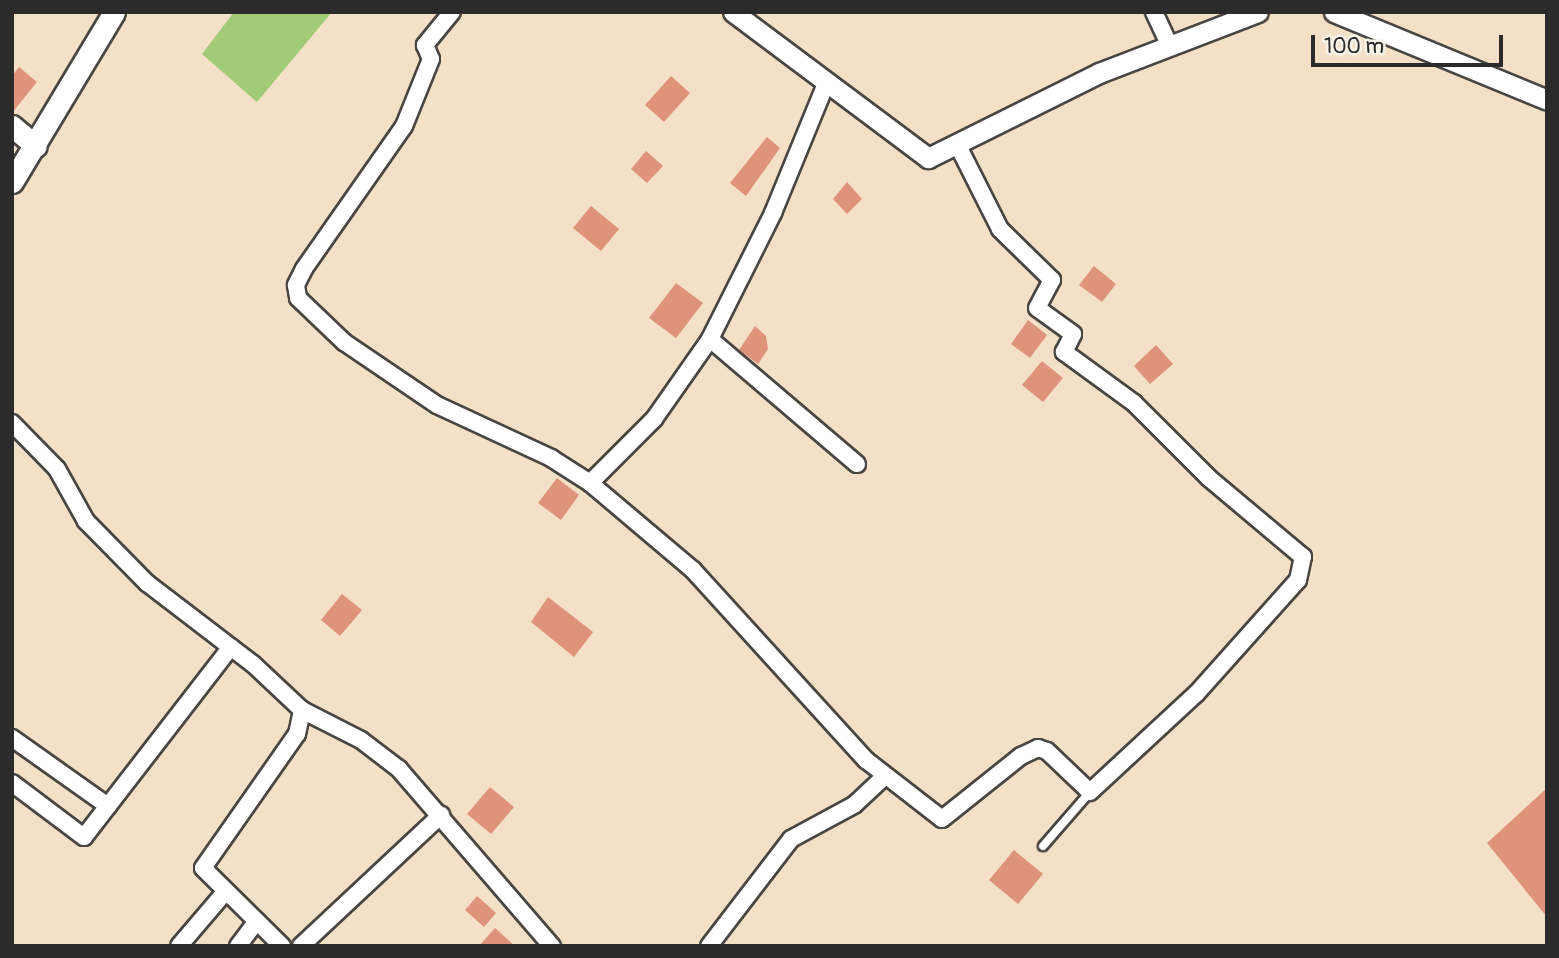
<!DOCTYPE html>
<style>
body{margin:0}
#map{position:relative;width:1559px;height:958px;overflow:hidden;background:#f3e0c6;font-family:Pangolin,sans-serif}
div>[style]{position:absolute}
.green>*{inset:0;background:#a1cb76}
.building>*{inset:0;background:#df937a}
.roads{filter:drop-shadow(2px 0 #494642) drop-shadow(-2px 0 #494642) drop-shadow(0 2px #494642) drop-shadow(0 -2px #494642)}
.service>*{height:8px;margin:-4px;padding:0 4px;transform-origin:4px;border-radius:4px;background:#fff}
.minor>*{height:16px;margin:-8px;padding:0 8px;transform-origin:8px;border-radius:8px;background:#fff}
.tertiary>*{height:19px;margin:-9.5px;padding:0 9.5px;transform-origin:9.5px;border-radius:9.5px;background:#fff}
.secondary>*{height:21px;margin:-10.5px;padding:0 10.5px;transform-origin:10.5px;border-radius:10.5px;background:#fff}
span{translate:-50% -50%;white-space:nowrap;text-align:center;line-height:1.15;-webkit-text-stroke:7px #f7f3e8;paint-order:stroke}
.frame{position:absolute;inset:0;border:14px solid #2b2b2b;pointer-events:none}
.scale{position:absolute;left:1311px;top:35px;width:192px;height:32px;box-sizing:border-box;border:4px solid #2b2b2b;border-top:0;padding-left:9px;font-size:21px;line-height:24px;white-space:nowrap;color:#2b2b2b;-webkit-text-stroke:5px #f7f3e8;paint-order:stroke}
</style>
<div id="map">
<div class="green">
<i style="clip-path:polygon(234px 12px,332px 12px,257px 102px,202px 54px)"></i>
</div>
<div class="building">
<i style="clip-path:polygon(19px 67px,37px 82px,12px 113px,12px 76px)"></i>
<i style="clip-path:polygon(671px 76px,690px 93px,664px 122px,645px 105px)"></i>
<i style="clip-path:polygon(767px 137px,780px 148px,746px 196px,730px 183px)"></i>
<i style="clip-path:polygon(646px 151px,663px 166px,647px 183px,631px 169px)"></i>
<i style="clip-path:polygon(847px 182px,862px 199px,847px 214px,833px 199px)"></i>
<i style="clip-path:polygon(591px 206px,619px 229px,601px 251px,573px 228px)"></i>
<i style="clip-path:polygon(1094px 266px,1116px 284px,1102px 302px,1079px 285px)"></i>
<i style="clip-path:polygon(676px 283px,703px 303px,676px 338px,649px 318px)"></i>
<i style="clip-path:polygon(1028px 320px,1047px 335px,1030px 358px,1011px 344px)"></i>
<i style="clip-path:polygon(755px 326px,766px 336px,768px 349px,758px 364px,739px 350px)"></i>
<i style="clip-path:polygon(1156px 345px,1173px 364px,1150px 384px,1134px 366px)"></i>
<i style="clip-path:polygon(1042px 361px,1063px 378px,1043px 402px,1022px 385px)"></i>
<i style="clip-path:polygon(557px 478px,579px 495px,561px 520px,538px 503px)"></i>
<i style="clip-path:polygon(342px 594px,362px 610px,340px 636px,321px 620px)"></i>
<i style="clip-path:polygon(548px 597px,593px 632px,574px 657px,531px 622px)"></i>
<i style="clip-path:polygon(490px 787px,514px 807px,491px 834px,467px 814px)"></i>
<i style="clip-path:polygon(1547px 788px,1547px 917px,1487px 843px)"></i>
<i style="clip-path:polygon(1014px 850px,1043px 874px,1018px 904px,989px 880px)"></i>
<i style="clip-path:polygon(477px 896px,496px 913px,484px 927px,465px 910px)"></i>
<i style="clip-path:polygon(495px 928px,515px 946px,479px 946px)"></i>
</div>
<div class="roads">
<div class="service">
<i style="left:1043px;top:846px;width:72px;rotate:-49deg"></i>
</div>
<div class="minor">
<i style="left:452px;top:12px;width:43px;rotate:129.3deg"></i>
<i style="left:425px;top:45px;width:15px;rotate:67deg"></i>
<i style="left:431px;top:59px;width:72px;rotate:111.9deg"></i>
<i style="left:404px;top:126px;width:174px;rotate:125deg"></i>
<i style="left:304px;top:269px;width:18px;rotate:117deg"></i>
<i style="left:296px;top:285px;width:13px;rotate:81deg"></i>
<i style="left:298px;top:298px;width:64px;rotate:43.7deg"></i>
<i style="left:344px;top:342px;width:112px;rotate:34.1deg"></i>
<i style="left:437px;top:405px;width:126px;rotate:24.9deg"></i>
<i style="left:551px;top:458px;width:46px;rotate:32.7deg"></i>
<i style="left:590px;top:483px;width:135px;rotate:40.2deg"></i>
<i style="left:693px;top:570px;width:257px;rotate:47.7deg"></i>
<i style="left:866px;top:760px;width:96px;rotate:37.8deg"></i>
<i style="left:942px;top:819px;width:101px;rotate:-38.6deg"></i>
<i style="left:1021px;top:756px;width:19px;rotate:-25deg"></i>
<i style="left:1038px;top:748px;width:9px;rotate:18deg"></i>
<i style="left:1047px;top:751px;width:59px;rotate:43.6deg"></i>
<i style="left:1090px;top:792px;width:144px;rotate:-42.8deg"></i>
<i style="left:1196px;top:694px;width:153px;rotate:-48.2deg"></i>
<i style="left:1298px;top:580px;width:24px;rotate:-78deg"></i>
<i style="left:1303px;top:557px;width:123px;rotate:-140deg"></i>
<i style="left:1209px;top:478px;width:106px;rotate:-135deg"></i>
<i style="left:1134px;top:403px;width:87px;rotate:-143.9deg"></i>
<i style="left:1064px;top:352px;width:20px;rotate:-63deg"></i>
<i style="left:1073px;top:334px;width:44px;rotate:-144.2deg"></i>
<i style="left:1037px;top:308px;width:32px;rotate:-62deg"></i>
<i style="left:1052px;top:280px;width:73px;rotate:-135.6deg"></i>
<i style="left:1000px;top:229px;width:95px;rotate:-116.8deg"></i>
<i style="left:1154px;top:12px;width:38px;rotate:65deg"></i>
<i style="left:710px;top:339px;width:193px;rotate:40.4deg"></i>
<i style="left:12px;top:423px;width:64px;rotate:45.6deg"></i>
<i style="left:57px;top:469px;width:60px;rotate:60.9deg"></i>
<i style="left:86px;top:521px;width:87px;rotate:45.5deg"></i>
<i style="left:147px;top:583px;width:133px;rotate:37.4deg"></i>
<i style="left:253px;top:664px;width:67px;rotate:43.2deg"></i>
<i style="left:302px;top:710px;width:66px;rotate:27deg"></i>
<i style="left:361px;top:740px;width:48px;rotate:37.3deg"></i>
<i style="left:399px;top:769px;width:234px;rotate:49.2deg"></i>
<i style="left:590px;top:483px;width:91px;rotate:-45deg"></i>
<i style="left:654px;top:419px;width:98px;rotate:-55deg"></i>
<i style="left:710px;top:339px;width:141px;rotate:-63.4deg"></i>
<i style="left:773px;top:213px;width:139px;rotate:-67.7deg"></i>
<i style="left:12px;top:738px;width:118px;rotate:35.3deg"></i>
<i style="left:12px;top:783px;width:90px;rotate:36.9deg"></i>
<i style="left:84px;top:837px;width:240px;rotate:-52.3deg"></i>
<i style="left:179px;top:946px;width:72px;rotate:-49.5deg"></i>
<i style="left:238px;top:946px;width:31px;rotate:-53deg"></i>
<i style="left:282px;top:946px;width:111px;rotate:-135.4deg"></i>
<i style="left:203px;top:868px;width:164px;rotate:-55deg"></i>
<i style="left:297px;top:734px;width:25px;rotate:-78deg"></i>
<i style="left:301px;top:946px;width:192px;rotate:-43.1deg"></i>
<i style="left:709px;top:946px;width:135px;rotate:-52.5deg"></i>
<i style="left:791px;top:839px;width:72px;rotate:-28.4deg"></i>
<i style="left:854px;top:805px;width:42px;rotate:-43.1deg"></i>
</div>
<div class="tertiary">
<i style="left:733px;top:12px;width:244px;rotate:36.8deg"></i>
<i style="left:928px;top:158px;width:191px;rotate:-26.4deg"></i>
<i style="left:1099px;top:73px;width:170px;rotate:-21deg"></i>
<i style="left:1334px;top:12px;width:230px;rotate:22.4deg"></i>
</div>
<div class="secondary">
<i style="left:12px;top:126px;width:31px;rotate:40deg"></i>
<i style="left:12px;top:182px;width:198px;rotate:-59deg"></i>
</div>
</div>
<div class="frame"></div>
<div class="scale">100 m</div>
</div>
